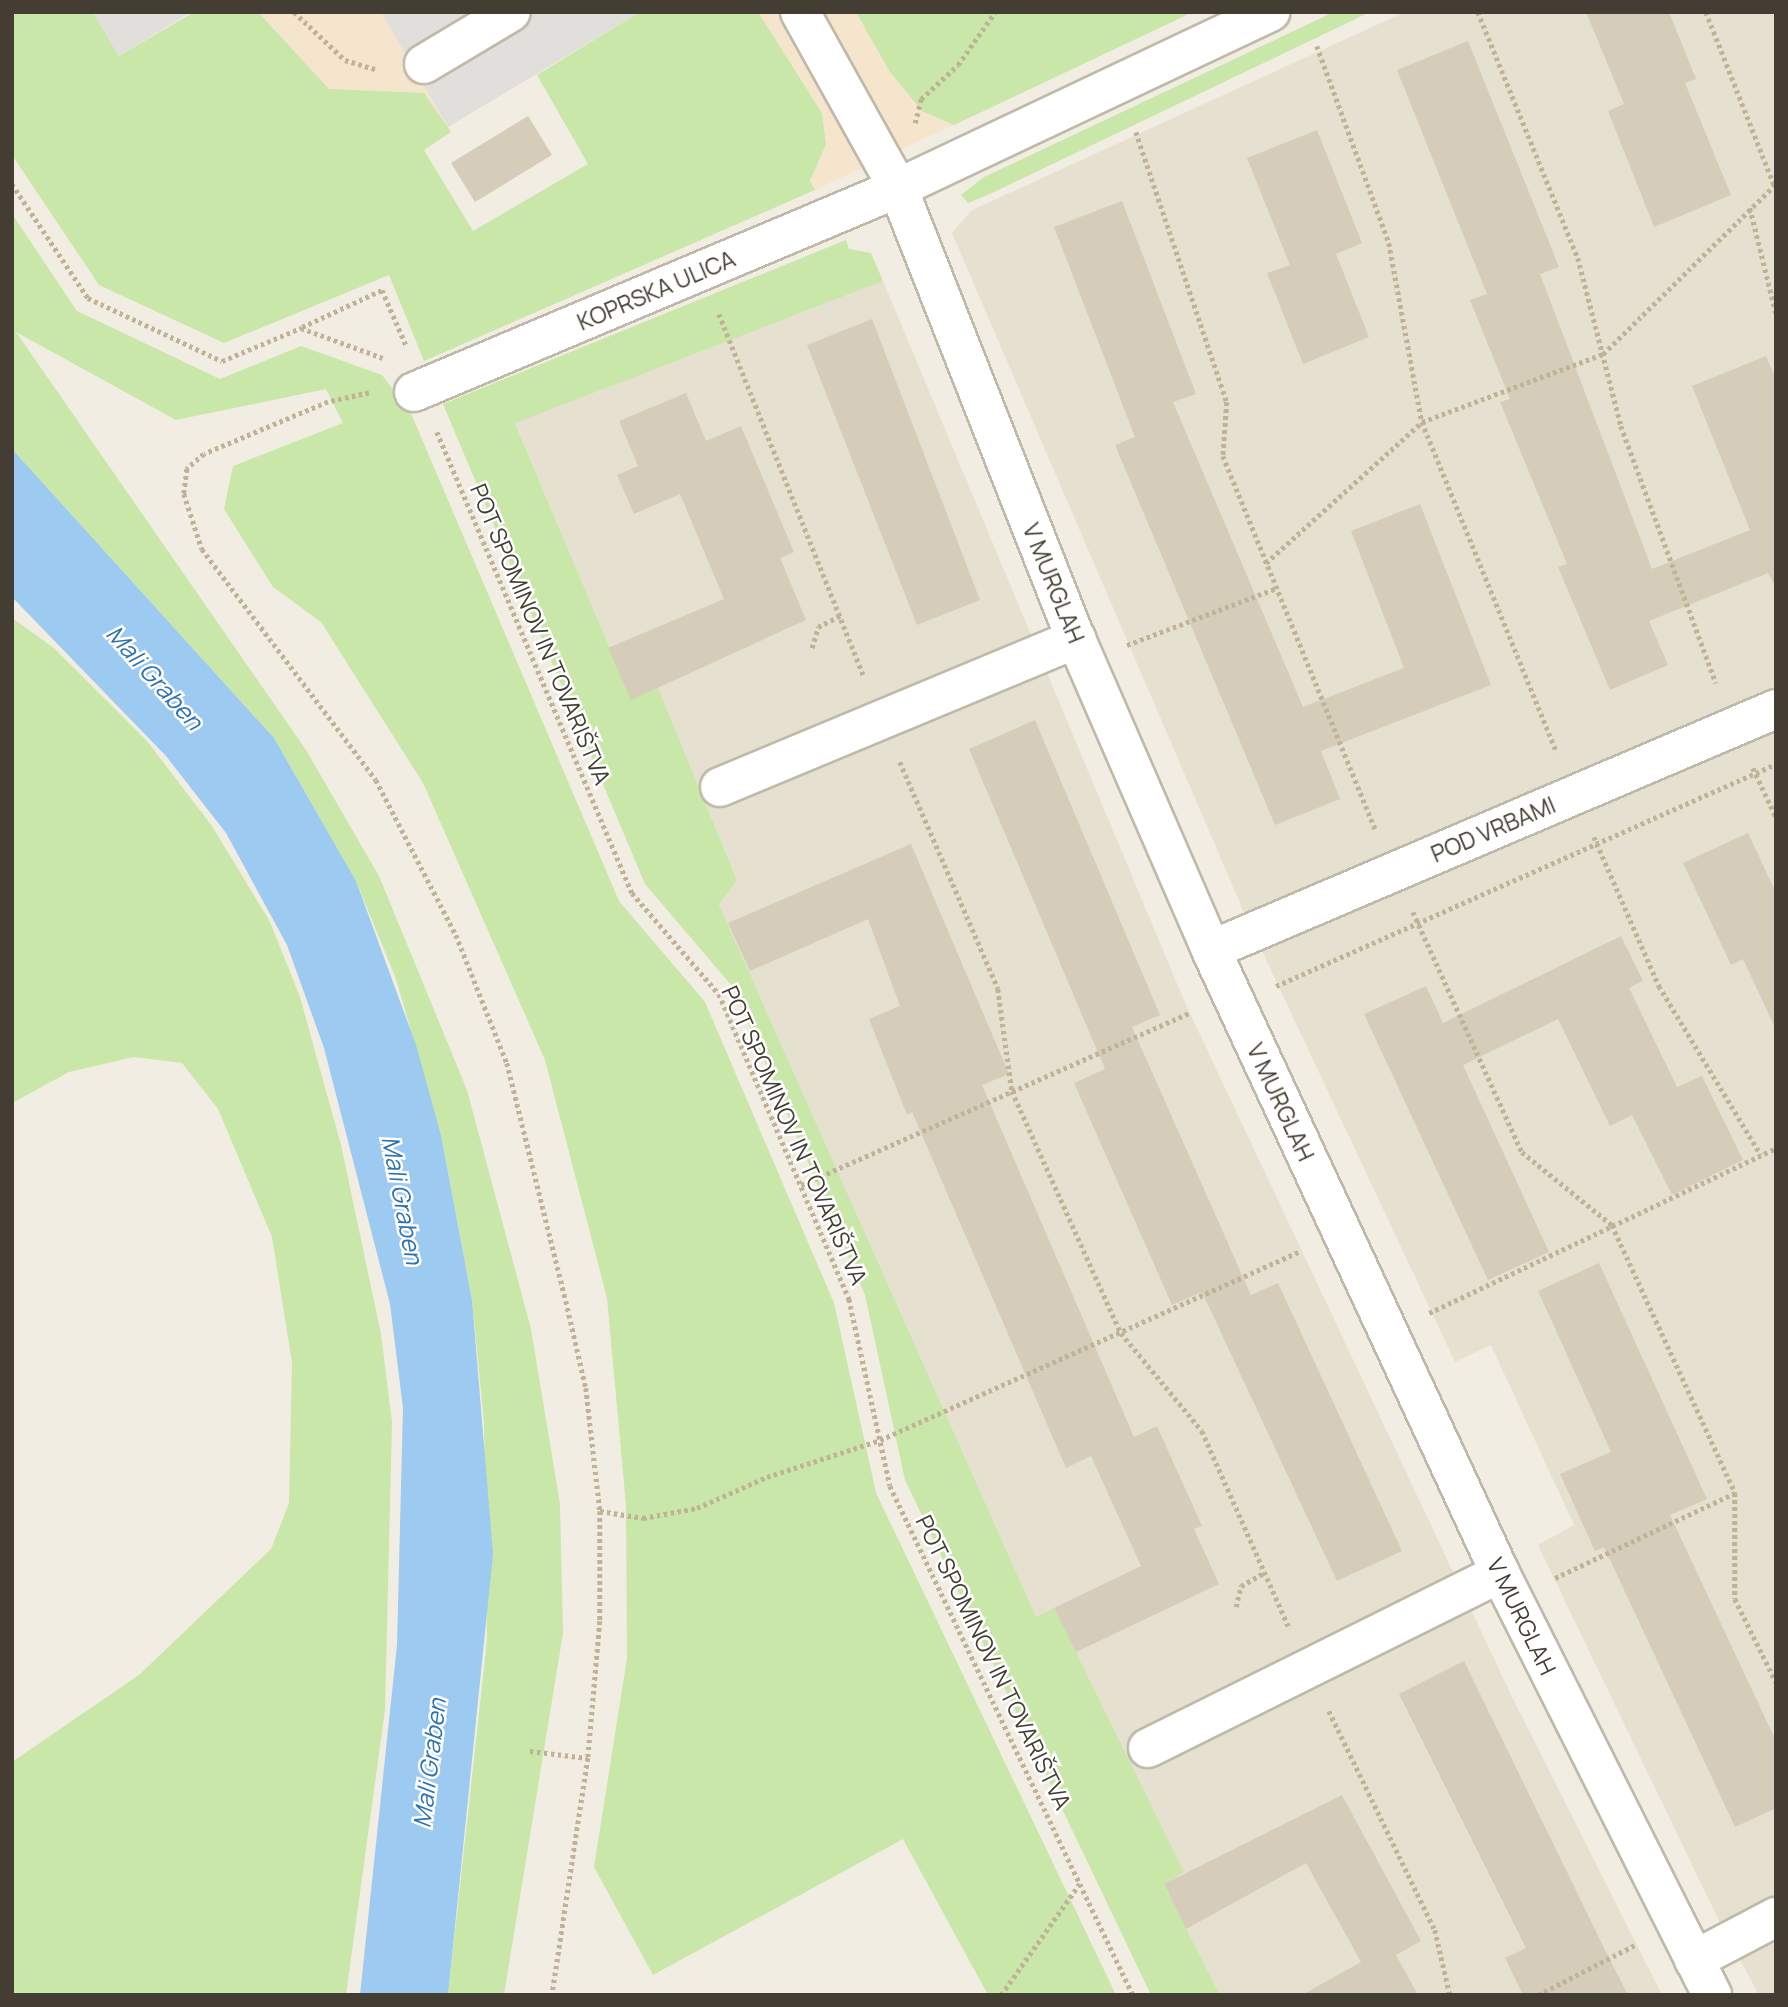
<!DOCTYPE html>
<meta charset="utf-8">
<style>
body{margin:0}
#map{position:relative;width:1788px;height:2007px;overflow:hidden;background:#f1ede2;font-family:Manrope,sans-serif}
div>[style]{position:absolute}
.residential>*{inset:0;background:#e5e0d0}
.commercial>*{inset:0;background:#f5e5cc}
.green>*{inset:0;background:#c9e7a9}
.parking>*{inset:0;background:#e1dfdb}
.water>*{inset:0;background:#9ccaf0}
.building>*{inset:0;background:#d6ccba}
.path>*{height:4.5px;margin-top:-2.25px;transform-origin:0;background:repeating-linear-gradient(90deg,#bfb296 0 3.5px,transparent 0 7px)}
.roads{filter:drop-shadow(2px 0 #c0b8a8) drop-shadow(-2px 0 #c0b8a8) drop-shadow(0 2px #c0b8a8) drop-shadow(0 -2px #c0b8a8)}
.minor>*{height:38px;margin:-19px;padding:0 19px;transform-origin:19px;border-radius:19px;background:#fff}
span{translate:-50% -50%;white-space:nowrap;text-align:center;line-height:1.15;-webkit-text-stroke:5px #fff;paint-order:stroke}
.street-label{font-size:23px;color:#433d33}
.water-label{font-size:24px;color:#2c72af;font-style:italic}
.frame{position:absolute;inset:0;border:14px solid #433d33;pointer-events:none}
</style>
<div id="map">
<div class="residential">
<i style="clip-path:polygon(1405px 12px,1776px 12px,1776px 1995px,1759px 1995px,1722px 1927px,1538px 1545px,1574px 1525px,1491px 1345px,1455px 1362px,1246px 917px,952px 233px,972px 210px)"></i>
<i style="clip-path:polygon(883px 281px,1186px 1005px,1512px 1697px,1662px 1995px,1220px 1995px,1164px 1884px,1183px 1872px,1054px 1609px,1036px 1617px,719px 905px,737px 879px,658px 689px,631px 700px,515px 422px)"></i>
</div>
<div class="commercial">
<i style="clip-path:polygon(258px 12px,640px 12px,448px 127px,424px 93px,329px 90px)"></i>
<i style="clip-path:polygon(758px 12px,1193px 12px,815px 190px,810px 181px,826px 144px,822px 113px)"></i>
</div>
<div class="green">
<i style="clip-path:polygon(12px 12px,93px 12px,119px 56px,194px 12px,258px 12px,329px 89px,424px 93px,451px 132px,424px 150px,473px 231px,588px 164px,537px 75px,640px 12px,758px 12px,822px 113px,826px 144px,810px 181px,815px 190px,424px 361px,389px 275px,224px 343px,99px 285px,12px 155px)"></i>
<i style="clip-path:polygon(856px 12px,1193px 12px,954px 125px,922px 111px,890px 72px)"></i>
<i style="clip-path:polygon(1334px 12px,1370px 12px,992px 193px,968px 203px,961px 195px,984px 177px)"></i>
<i style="clip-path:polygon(12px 214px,77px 311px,220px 379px,301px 346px,382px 375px,410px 411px,619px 901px,705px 1002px,834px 1303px,876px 1493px,1116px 1995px,988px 1995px,903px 1839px,653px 1975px,594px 1867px,627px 1658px,626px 1505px,607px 1298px,545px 1060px,423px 783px,321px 622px,273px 587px,224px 509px,233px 466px,343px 423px,326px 389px,176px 420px,16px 332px,306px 750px,379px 876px,467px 1090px,531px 1329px,560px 1504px,563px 1633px,504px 1995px,448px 1995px,487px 1640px,484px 1422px,472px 1300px,441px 1135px,396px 979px,356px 881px,274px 738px,12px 449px)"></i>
<i style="clip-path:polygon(846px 240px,849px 249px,871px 253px,883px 281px,515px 423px,631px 699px,658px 688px,737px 880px,719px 905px,1036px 1617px,1054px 1608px,1184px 1872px,1164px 1885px,1220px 1995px,1151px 1995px,905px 1480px,865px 1295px,732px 986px,645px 884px,443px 404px)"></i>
<i style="clip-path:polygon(12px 618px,54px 648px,147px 741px,212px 826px,270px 922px,300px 997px,341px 1145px,381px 1334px,392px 1422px,385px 1710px,346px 1995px,12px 1995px,12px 1762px,139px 1675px,271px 1549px,289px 1503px,292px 1363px,272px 1237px,218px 1109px,182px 1063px,134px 1057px,69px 1072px,12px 1103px)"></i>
</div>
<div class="parking">
<i style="clip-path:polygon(93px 12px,191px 12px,119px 56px)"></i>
<i style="clip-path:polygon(381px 12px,640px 12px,448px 127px)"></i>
</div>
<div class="water">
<i style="clip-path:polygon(12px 449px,274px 738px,356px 881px,416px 1045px,441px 1135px,472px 1300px,493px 1554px,448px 1995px,360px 1995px,397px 1645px,403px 1408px,390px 1304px,324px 1048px,287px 945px,226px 833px,166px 756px,12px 597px)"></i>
</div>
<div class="building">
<i style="clip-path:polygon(1586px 12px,1669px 12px,1696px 79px,1685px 83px,1731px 195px,1654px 227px,1608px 111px,1624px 104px)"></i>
<i style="clip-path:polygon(1468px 41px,1559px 267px,1540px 274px,1652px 569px,1750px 530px,1692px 386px,1766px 356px,1776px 379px,1776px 588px,1768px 573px,1649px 621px,1668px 665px,1610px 690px,1558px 567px,1567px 564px,1500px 402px,1510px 399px,1470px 300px,1487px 294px,1397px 70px)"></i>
<i style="clip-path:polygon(528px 116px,552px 155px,475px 202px,451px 163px)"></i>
<i style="clip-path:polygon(1317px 130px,1362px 243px,1336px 254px,1369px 337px,1303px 364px,1267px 273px,1290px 265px,1247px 158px)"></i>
<i style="clip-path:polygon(1122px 201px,1196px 394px,1173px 402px,1303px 707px,1404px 668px,1351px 531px,1420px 504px,1491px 685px,1321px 751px,1340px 799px,1275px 825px,1115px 445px,1135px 437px,1054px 227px)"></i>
<i style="clip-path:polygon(872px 319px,980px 600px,917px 625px,807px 345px)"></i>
<i style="clip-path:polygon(686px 393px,706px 441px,741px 426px,794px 552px,780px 558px,806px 620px,631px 700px,608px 648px,724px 599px,680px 494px,634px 514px,617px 475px,638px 466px,619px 421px)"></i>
<i style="clip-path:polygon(1035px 720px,1160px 1015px,1132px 1027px,1251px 1295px,1278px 1283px,1402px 1551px,1337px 1581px,1202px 1292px,1172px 1305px,1074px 1083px,1105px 1069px,969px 749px)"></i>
<i style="clip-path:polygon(1748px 833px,1776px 893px,1776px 1030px,1743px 959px,1731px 965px,1683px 863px)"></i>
<i style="clip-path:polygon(911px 844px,1009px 1074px,982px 1085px,1134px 1437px,1157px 1426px,1202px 1526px,1194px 1529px,1219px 1584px,1076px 1652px,1054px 1608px,1141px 1566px,1091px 1456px,1066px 1468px,912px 1112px,907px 1115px,869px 1019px,900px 1006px,868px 919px,750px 971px,728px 923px)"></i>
<i style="clip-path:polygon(1621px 936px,1643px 981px,1629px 988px,1677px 1087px,1702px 1076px,1743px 1160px,1672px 1195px,1632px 1115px,1610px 1126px,1558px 1019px,1463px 1065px,1549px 1252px,1488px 1280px,1364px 1014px,1426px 986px,1443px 1023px)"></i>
<i style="clip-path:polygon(1599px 1263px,1707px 1499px,1670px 1515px,1776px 1741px,1776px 1808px,1735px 1827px,1604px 1547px,1595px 1551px,1560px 1474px,1611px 1452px,1538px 1291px)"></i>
<i style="clip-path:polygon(1464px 1661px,1605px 1950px,1628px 1995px,1523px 1995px,1505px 1958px,1526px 1948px,1399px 1694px)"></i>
<i style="clip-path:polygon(1342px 1795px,1421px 1941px,1396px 1955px,1418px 1995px,1302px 1995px,1361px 1962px,1306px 1863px,1186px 1929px,1164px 1884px)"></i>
</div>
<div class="path">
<i style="left:294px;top:12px;width:70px;rotate:43.3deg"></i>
<i style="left:345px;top:60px;width:34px;rotate:17deg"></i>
<i style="left:1478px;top:12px;width:266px;rotate:67.9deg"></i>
<i style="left:1578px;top:258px;width:173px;rotate:75.6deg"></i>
<i style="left:1621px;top:426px;width:274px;rotate:69.7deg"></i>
<i style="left:1706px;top:12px;width:186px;rotate:68.5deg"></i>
<i style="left:1317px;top:46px;width:210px;rotate:69.9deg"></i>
<i style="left:1389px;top:243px;width:182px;rotate:79.6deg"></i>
<i style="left:1422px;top:422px;width:357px;rotate:67.8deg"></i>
<i style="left:915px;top:123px;width:25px;rotate:-76deg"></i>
<i style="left:921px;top:99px;width:50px;rotate:-42.6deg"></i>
<i style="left:958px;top:65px;width:65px;rotate:-55.1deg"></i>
<i style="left:1136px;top:132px;width:285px;rotate:71.4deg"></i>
<i style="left:1227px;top:402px;width:54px;rotate:94.2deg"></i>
<i style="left:1223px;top:456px;width:405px;rotate:67.8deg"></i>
<i style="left:12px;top:184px;width:137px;rotate:56.3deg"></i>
<i style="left:88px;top:298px;width:148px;rotate:25.2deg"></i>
<i style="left:222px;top:361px;width:86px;rotate:-22.7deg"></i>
<i style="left:301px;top:328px;width:87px;rotate:20.1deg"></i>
<i style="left:1750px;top:208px;width:108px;rotate:76.1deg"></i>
<i style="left:719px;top:314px;width:390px;rotate:68.2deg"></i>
<i style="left:302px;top:327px;width:88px;rotate:-24.8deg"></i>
<i style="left:382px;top:290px;width:60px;rotate:66.4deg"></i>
<i style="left:369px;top:393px;width:42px;rotate:167.6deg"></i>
<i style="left:328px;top:402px;width:134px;rotate:157.2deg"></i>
<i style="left:204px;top:454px;width:23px;rotate:139deg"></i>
<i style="left:187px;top:469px;width:25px;rotate:97deg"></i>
<i style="left:184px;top:494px;width:58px;rotate:71.9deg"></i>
<i style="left:202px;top:549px;width:289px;rotate:53deg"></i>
<i style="left:376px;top:780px;width:174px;rotate:62.7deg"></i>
<i style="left:456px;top:935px;width:138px;rotate:68.3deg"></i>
<i style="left:507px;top:1063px;width:245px;rotate:76.1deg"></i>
<i style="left:566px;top:1301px;width:89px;rotate:77.1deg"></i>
<i style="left:586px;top:1388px;width:124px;rotate:83.5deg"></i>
<i style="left:600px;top:1511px;width:110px;rotate:90deg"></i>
<i style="left:600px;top:1621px;width:138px;rotate:95deg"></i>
<i style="left:588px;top:1758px;width:240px;rotate:98.6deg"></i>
<i style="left:437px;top:432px;width:501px;rotate:67.07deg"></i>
<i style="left:632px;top:893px;width:133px;rotate:49.3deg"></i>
<i style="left:719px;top:994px;width:332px;rotate:66.9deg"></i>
<i style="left:849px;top:1299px;width:191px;rotate:77.6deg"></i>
<i style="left:890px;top:1486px;width:564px;rotate:64.48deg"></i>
<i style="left:1266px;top:563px;width:210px;rotate:-42.1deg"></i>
<i style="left:1422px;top:422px;width:193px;rotate:-20.6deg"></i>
<i style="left:1603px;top:354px;width:243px;rotate:-44.5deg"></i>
<i style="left:1127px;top:645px;width:160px;rotate:-20.8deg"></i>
<i style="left:812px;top:648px;width:22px;rotate:-74deg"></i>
<i style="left:818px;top:627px;width:25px;rotate:-27deg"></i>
<i style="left:900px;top:762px;width:247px;rotate:66.6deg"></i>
<i style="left:998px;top:989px;width:103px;rotate:82.2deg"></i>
<i style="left:1012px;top:1091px;width:265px;rotate:65.8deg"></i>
<i style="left:1121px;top:1333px;width:127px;rotate:50.4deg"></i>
<i style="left:1202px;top:1431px;width:214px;rotate:66.1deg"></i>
<i style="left:1753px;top:768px;width:54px;rotate:64.9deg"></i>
<i style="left:1594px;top:837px;width:163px;rotate:66.4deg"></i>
<i style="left:1659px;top:986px;width:197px;rotate:58.9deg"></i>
<i style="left:1413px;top:912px;width:264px;rotate:65.6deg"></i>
<i style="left:1522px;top:1152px;width:116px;rotate:39deg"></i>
<i style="left:1612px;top:1225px;width:295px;rotate:65.3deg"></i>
<i style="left:1735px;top:1493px;width:106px;rotate:90deg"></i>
<i style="left:1735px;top:1599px;width:93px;rotate:63.7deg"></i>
<i style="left:1276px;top:986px;width:547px;rotate:-23.94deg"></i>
<i style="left:801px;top:1185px;width:424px;rotate:-23.9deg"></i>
<i style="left:1429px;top:1313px;width:384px;rotate:-25.4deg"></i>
<i style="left:600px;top:1511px;width:44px;rotate:9.2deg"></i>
<i style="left:643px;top:1518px;width:55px;rotate:-10.5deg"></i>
<i style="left:697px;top:1508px;width:77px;rotate:-23.9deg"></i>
<i style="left:767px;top:1477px;width:119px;rotate:-18.1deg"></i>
<i style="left:880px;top:1440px;width:461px;rotate:-24.2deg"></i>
<i style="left:1555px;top:1578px;width:199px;rotate:-25.3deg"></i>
<i style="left:1236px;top:1607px;width:22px;rotate:-77deg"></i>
<i style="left:1241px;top:1586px;width:28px;rotate:-30deg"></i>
<i style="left:1329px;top:1711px;width:243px;rotate:64.2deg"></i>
<i style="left:1435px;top:1930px;width:67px;rotate:77deg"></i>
<i style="left:530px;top:1751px;width:58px;rotate:6.9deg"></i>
<i style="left:1001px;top:1995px;width:137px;rotate:-54.8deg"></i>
<i style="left:1538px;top:1995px;width:109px;rotate:-27.3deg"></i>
</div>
<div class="roads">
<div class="minor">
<i style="left:800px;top:12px;width:201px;rotate:60.9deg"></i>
<i style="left:898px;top:188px;width:485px;rotate:68.5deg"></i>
<i style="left:1076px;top:639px;width:339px;rotate:66.5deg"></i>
<i style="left:1211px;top:950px;width:687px;rotate:65.11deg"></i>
<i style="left:1500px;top:1573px;width:472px;rotate:63.3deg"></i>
<i style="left:424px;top:64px;width:101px;rotate:-30.9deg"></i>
<i style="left:414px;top:392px;width:525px;rotate:-22.85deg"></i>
<i style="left:898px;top:188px;width:412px;rotate:-25.3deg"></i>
<i style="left:720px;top:787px;width:386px;rotate:-22.6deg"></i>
<i style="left:1211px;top:950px;width:614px;rotate:-23.1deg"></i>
<i style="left:1148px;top:1748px;width:393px;rotate:-26.4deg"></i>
<i style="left:1694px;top:1960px;width:93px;rotate:-27.7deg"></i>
</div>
</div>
<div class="street-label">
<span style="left:656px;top:290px;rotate:-23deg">KOPRSKA ULICA</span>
<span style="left:1054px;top:583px;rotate:68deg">V MURGLAH</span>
<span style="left:541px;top:634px;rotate:67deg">POT SPOMINOV IN TOVARIŠTVA</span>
<span style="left:1493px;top:829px;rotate:-23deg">POD VRBAMI</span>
<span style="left:1281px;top:1102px;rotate:65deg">V MURGLAH</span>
<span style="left:795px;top:1135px;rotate:66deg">POT SPOMINOV IN TOVARIŠTVA</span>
<span style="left:1522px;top:1616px;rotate:64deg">V MURGLAH</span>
<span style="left:994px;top:1662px;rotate:64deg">POT SPOMINOV IN TOVARIŠTVA</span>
</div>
<div class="water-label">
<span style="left:155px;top:677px;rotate:48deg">Mali Graben</span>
<span style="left:403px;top:1200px;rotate:79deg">Mali Graben</span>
<span style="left:429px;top:1763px;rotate:-83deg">Mali Graben</span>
</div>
<div class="frame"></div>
</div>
